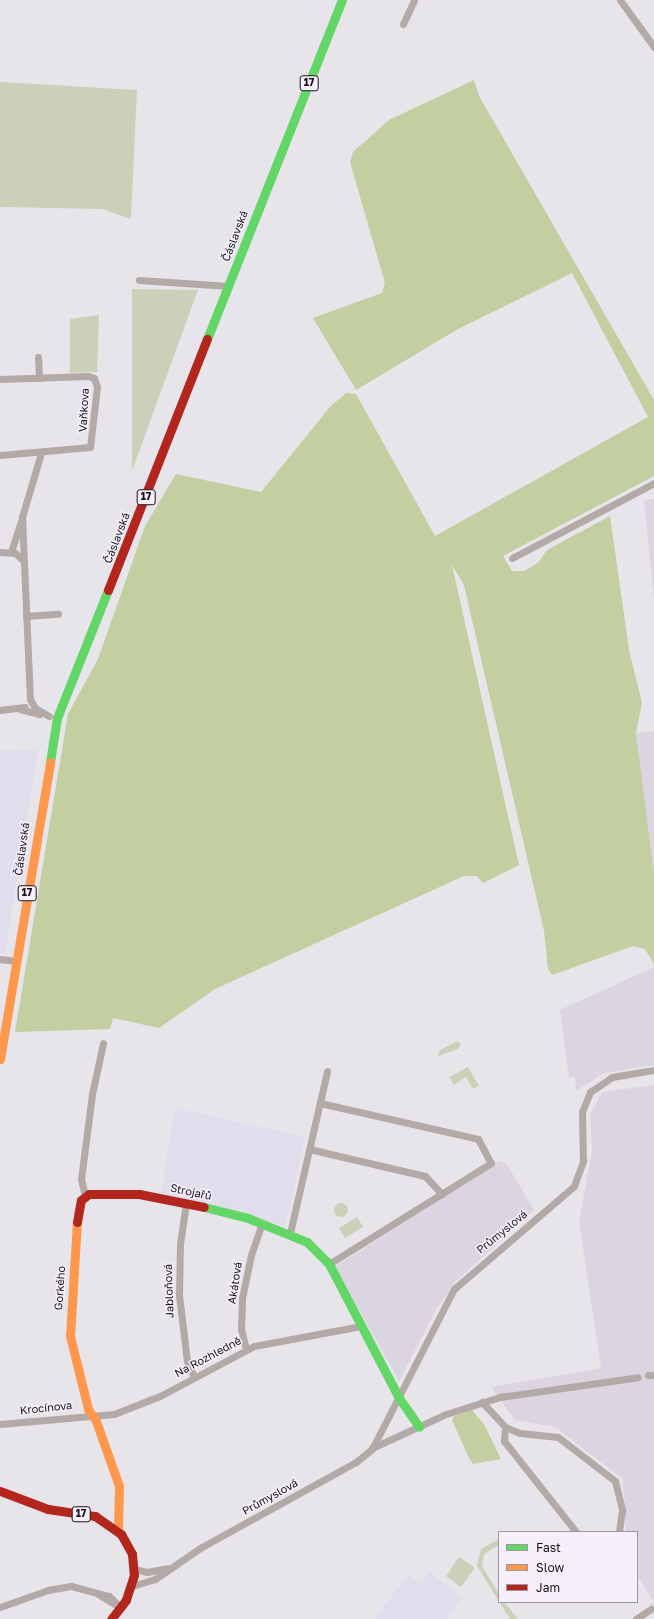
<!DOCTYPE html>
<meta charset="utf-8">
<style>
body{margin:0}
#map{position:relative;width:654px;height:1619px;overflow:hidden;background:#e7e4ea;font-family:"Golos Text",sans-serif}
div>[style]{position:absolute}
.built>*{inset:0;background:#dbd5e1}
.education>*{inset:0;background:#e1ddec}
.green>*{inset:0;background:#cad1b8}
.round{border-radius:50%}
.forest>*{inset:0;background:#c3cea1}
.street>*{height:7px;margin:-3.5px;padding:0 3.5px;transform-origin:3.5px;border-radius:3.5px;background:#b3a9a6}
.fast>*{height:9px;margin:-4.5px;padding:0 4.5px;transform-origin:4.5px;border-radius:4.5px;background:#63d668}
.slow>*{height:9px;margin:-4.5px;padding:0 4.5px;transform-origin:4.5px;border-radius:4.5px;background:#ff974d}
.jam>*{height:9px;margin:-4.5px;padding:0 4.5px;transform-origin:4.5px;border-radius:4.5px;background:#b3261e}
span{translate:-50% -50%;white-space:nowrap;text-align:center;line-height:1.15;-webkit-text-stroke:3px #f4effa;paint-order:stroke}
.shield-label span{padding:1px 3px;background:#f4effa;border:1px solid;border-radius:3px;-webkit-text-stroke-width:0}
.shield-label{font-size:10px;color:#171519;font-weight:700}
.street-label{font-size:11px;color:#171519}
.legend{position:absolute;left:498px;top:1531px;width:140px;height:72px;box-sizing:border-box;background:#f4effa;border:1px solid #9c98a0;margin:0;padding:5px 7px;list-style:none;font-size:12px;color:#171519}
.legend li{display:flex;align-items:center;gap:8px;height:20px}
.legend b{width:20px;border:1px solid #9c98a0}
</style>
<div id="map">
<div class="built">
<i style="clip-path:polygon(654px 499px,654px 598px,644px 500px)"></i>
<i style="clip-path:polygon(654px 731px,654px 884px,636px 733px)"></i>
<i style="clip-path:polygon(654px 967px,654px 1065px,604px 1073px,576px 1091px,575px 1076px,569px 1078px,560px 1010px)"></i>
<i style="clip-path:polygon(654px 1085px,654px 1616px,649px 1605px,654px 1602px,637px 1575px,637px 1532px,626px 1532px,623px 1479px,555px 1427px,515px 1420px,491px 1387px,601px 1368px,579px 1221px,592px 1152px,590px 1115px,602px 1092px)"></i>
<i style="clip-path:polygon(500px 1161px,506px 1163px,534px 1210px,455px 1282px,436px 1310px,399px 1381px,335px 1267px)"></i>
</div>
<div class="education">
<i style="clip-path:polygon(38px 749px,5px 954px,0 953px,0 751px)"></i>
<i style="clip-path:polygon(175px 1108px,305px 1137px,285px 1226px,161px 1194px)"></i>
<i style="clip-path:polygon(429px 1572px,462px 1597px,447px 1619px,375px 1619px,408px 1575px,421px 1583px)"></i>
</div>
<div class="green">
<i style="clip-path:polygon(0 82px,137px 90px,131px 219px,102px 209px,0 207px)"></i>
<i style="clip-path:polygon(132px 289px,198px 290px,132px 471px)"></i>
<i style="clip-path:polygon(99px 315px,97px 372px,70px 373px,70px 319px)"></i>
<i style="clip-path:polygon(457px 1041px,461px 1044px,458px 1049px,438px 1056px,440px 1050px)"></i>
<i style="clip-path:polygon(468px 1067px,479px 1086px,473px 1089px,466px 1077px,454px 1085px,449px 1077px)"></i>
<i class="round" style="left:334px;top:1203px;width:14px;height:14px"></i>
<i style="clip-path:polygon(357px 1217px,363px 1227px,345px 1238px,339px 1228px)"></i>
<i style="clip-path:polygon(499px 1539px,499px 1545px,484px 1554px,482px 1566px,499px 1594px,499px 1602px,504px 1602px,518px 1619px,510px 1619px,477px 1566px,481px 1549px)"></i>
<i style="clip-path:polygon(459px 1557px,475px 1568px,461px 1587px,446px 1576px)"></i>
</div>
<div class="forest">
<i style="clip-path:polygon(474px 80px,479px 96px,654px 400px,654px 476px,503px 556px,512px 571px,524px 571px,538px 563px,547px 550px,610px 516px,629px 650px,642px 703px,636px 733px,654px 874px,654px 964px,645px 949px,633px 946px,552px 975px,548px 969px,544px 931px,464px 585px,452px 565px,519px 865px,483px 883px,477px 876px,464px 876px,215px 989px,159px 1028px,113px 1018px,110px 1029px,15px 1032px,68px 714px,98px 659px,145px 526px,176px 474px,261px 492px,330px 407px,346px 393px,356px 394px,435px 536px,648px 417px,572px 273px,458px 329px,356px 390px,313px 318px,382px 293px,385px 283px,350px 162px,353px 152px,389px 120px)"></i>
<i style="clip-path:polygon(472px 1410px,484px 1424px,501px 1459px,473px 1464px,468px 1456px,452px 1420px,454px 1416px)"></i>
</div>
<div class="street">
<i style="left:620px;top:0;width:58px;rotate:54.1deg"></i>
<i style="left:403px;top:24px;width:26px;rotate:-65deg"></i>
<i style="left:139px;top:280px;width:90px;rotate:3.8deg"></i>
<i style="left:38px;top:357px;width:21px;rotate:87deg"></i>
<i style="left:0;top:379px;width:88px;rotate:-2deg"></i>
<i style="left:88px;top:376px;width:6px;rotate:18deg"></i>
<i style="left:94px;top:378px;width:9px;rotate:72deg"></i>
<i style="left:97px;top:387px;width:60px;rotate:96.7deg"></i>
<i style="left:90px;top:447px;width:90px;rotate:174.9deg"></i>
<i style="left:41px;top:453px;width:67px;rotate:106.5deg"></i>
<i style="left:22px;top:517px;width:182px;rotate:87.5deg"></i>
<i style="left:30px;top:699px;width:10px;rotate:61deg"></i>
<i style="left:35px;top:708px;width:16px;rotate:30deg"></i>
<i style="left:0;top:552px;width:15px;rotate:4deg"></i>
<i style="left:15px;top:553px;width:12px;rotate:42deg"></i>
<i style="left:11px;top:552px;width:33px;rotate:-72deg"></i>
<i style="left:512px;top:558px;width:161px;rotate:-27.8deg"></i>
<i style="left:26px;top:616px;width:32px;rotate:-4deg"></i>
<i style="left:20px;top:709px;width:20px;rotate:15deg"></i>
<i style="left:0;top:710px;width:25px;rotate:-7deg"></i>
<i style="left:0;top:959px;width:16px;rotate:7deg"></i>
<i style="left:320px;top:1103px;width:162px;rotate:12.8deg"></i>
<i style="left:478px;top:1139px;width:27px;rotate:62deg"></i>
<i style="left:491px;top:1163px;width:191px;rotate:148.1deg"></i>
<i style="left:309px;top:1149px;width:119px;rotate:13.1deg"></i>
<i style="left:425px;top:1176px;width:25px;rotate:47deg"></i>
<i style="left:85px;top:1196px;width:17px;rotate:-103deg"></i>
<i style="left:81px;top:1179px;width:86px;rotate:-82.6deg"></i>
<i style="left:92px;top:1094px;width:52px;rotate:-77.8deg"></i>
<i style="left:186px;top:1203px;width:41px;rotate:98.3deg"></i>
<i style="left:180px;top:1244px;width:51px;rotate:91.1deg"></i>
<i style="left:179px;top:1295px;width:66px;rotate:83.1deg"></i>
<i style="left:187px;top:1361px;width:17px;rotate:66deg"></i>
<i style="left:290px;top:1233px;width:166px;rotate:-77.1deg"></i>
<i style="left:246px;top:1349px;width:21px;rotate:-104deg"></i>
<i style="left:241px;top:1329px;width:31px;rotate:-88deg"></i>
<i style="left:242px;top:1298px;width:44px;rotate:-78.2deg"></i>
<i style="left:251px;top:1255px;width:34px;rotate:-71deg"></i>
<i style="left:648px;top:1375px;width:6px"></i>
<i style="left:482px;top:1402px;width:34px;rotate:47deg"></i>
<i style="left:505px;top:1427px;width:16px;rotate:22deg"></i>
<i style="left:520px;top:1433px;width:38px;rotate:6deg"></i>
<i style="left:558px;top:1437px;width:72px;rotate:37.7deg"></i>
<i style="left:615px;top:1481px;width:30px;rotate:76deg"></i>
<i style="left:622px;top:1510px;width:22px;rotate:98deg"></i>
<i style="left:0;top:1424px;width:114px;rotate:-5deg"></i>
<i style="left:114px;top:1414px;width:49px;rotate:-21.4deg"></i>
<i style="left:160px;top:1396px;width:106px;rotate:-28deg"></i>
<i style="left:254px;top:1346px;width:109px;rotate:-10.6deg"></i>
<i style="left:505px;top:1427px;width:14px;rotate:94deg"></i>
<i style="left:504px;top:1441px;width:116px;rotate:51.6deg"></i>
<i style="left:372px;top:1448px;width:81px;rotate:-24.7deg"></i>
<i style="left:446px;top:1414px;width:57px;rotate:-17.5deg"></i>
<i style="left:500px;top:1397px;width:139px;rotate:-8.2deg"></i>
<i style="left:134px;top:1569px;width:13px;rotate:13deg"></i>
<i style="left:147px;top:1572px;width:20px;rotate:-11deg"></i>
<i style="left:132px;top:1586px;width:24px;rotate:-17deg"></i>
<i style="left:155px;top:1579px;width:55px;rotate:-34.6deg"></i>
<i style="left:200px;top:1548px;width:178px;rotate:-28.9deg"></i>
<i style="left:356px;top:1462px;width:21px;rotate:-39deg"></i>
<i style="left:372px;top:1449px;width:180px;rotate:-62.9deg"></i>
<i style="left:454px;top:1289px;width:158px;rotate:-40.6deg"></i>
<i style="left:574px;top:1186px;width:27px;rotate:-70deg"></i>
<i style="left:583px;top:1161px;width:49px;rotate:-91.2deg"></i>
<i style="left:582px;top:1112px;width:22px;rotate:-68deg"></i>
<i style="left:590px;top:1092px;width:27px;rotate:-34deg"></i>
<i style="left:612px;top:1077px;width:43px;rotate:-9.5deg"></i>
<i style="left:98px;top:1594px;width:26px;rotate:31deg"></i>
<i style="left:0;top:1607px;width:51px;rotate:-19.5deg"></i>
<i style="left:48px;top:1590px;width:23px;rotate:-10deg"></i>
<i style="left:71px;top:1586px;width:39px;rotate:15deg"></i>
<i style="left:109px;top:1596px;width:17px;rotate:45deg"></i>
<i style="left:636px;top:1619px;width:18px;rotate:-34deg"></i>
</div>
<div class="fast">
<i style="left:207px;top:339px;width:365px;rotate:-68.3deg"></i>
<i style="left:50px;top:762px;width:45px;rotate:-81deg"></i>
<i style="left:57px;top:718px;width:138px;rotate:-68.3deg"></i>
<i style="left:204px;top:1207px;width:45px;rotate:14deg"></i>
<i style="left:248px;top:1218px;width:64px;rotate:22.1deg"></i>
<i style="left:307px;top:1242px;width:31px;rotate:45deg"></i>
<i style="left:329px;top:1264px;width:151px;rotate:62.4deg"></i>
<i style="left:399px;top:1398px;width:35px;rotate:55deg"></i>
</div>
<div class="slow">
<i style="left:0;top:1059px;width:301px;rotate:-80.4deg"></i>
<i style="left:77px;top:1222px;width:114px;rotate:93.5deg"></i>
<i style="left:70px;top:1336px;width:75px;rotate:76.1deg"></i>
<i style="left:88px;top:1409px;width:14px;rotate:56deg"></i>
<i style="left:96px;top:1421px;width:69px;rotate:70.5deg"></i>
<i style="left:119px;top:1486px;width:45px;rotate:91.3deg"></i>
</div>
<div class="jam">
<i style="left:108px;top:590px;width:270px;rotate:-68.5deg"></i>
<i style="left:77px;top:1222px;width:22px;rotate:-80deg"></i>
<i style="left:81px;top:1200px;width:10px;rotate:-37deg"></i>
<i style="left:89px;top:1194px;width:50px"></i>
<i style="left:139px;top:1194px;width:66px;rotate:11.3deg"></i>
<i style="left:0;top:1491px;width:51px;rotate:20.6deg"></i>
<i style="left:48px;top:1509px;width:48px;rotate:8.5deg"></i>
<i style="left:95px;top:1516px;width:32px;rotate:35deg"></i>
<i style="left:121px;top:1534px;width:23px;rotate:61deg"></i>
<i style="left:132px;top:1554px;width:21px;rotate:85deg"></i>
<i style="left:134px;top:1575px;width:26px;rotate:108deg"></i>
<i style="left:126px;top:1600px;width:24px;rotate:128deg"></i>
</div>
<div class="shield-label">
<span style="left:309px;top:83px">17</span>
<span style="left:146px;top:497px">17</span>
<span style="left:27px;top:893px">17</span>
<span style="left:81px;top:1514px">17</span>
</div>
<div class="street-label">
<span style="left:235px;top:236px;rotate:-69deg">Čáslavská</span>
<span style="left:84px;top:410px;rotate:-87deg">Vaňkova</span>
<span style="left:117px;top:538px;rotate:-69deg">Čáslavská</span>
<span style="left:22px;top:849px;rotate:-82deg">Čáslavská</span>
<span style="left:191px;top:1192px;rotate:12deg">Strojařů</span>
<span style="left:502px;top:1232px;rotate:-39deg">Průmyslová</span>
<span style="left:235px;top:1283px;rotate:-81deg">Akátová</span>
<span style="left:60px;top:1288px;rotate:-86deg">Gorkého</span>
<span style="left:169px;top:1291px;rotate:-92deg">Jabloňová</span>
<span style="left:208px;top:1357px;rotate:-28deg">Na Rozhledně</span>
<span style="left:46px;top:1408px;rotate:-6deg">Krocínova</span>
<span style="left:270px;top:1497px;rotate:-29deg">Průmyslová</span>
</div>
<ul class="legend">
<li><b style="height:5px;background:#63d668"></b>Fast</li>
<li><b style="height:5px;background:#ff974d"></b>Slow</li>
<li><b style="height:5px;background:#b3261e"></b>Jam</li>
</ul>
</div>
